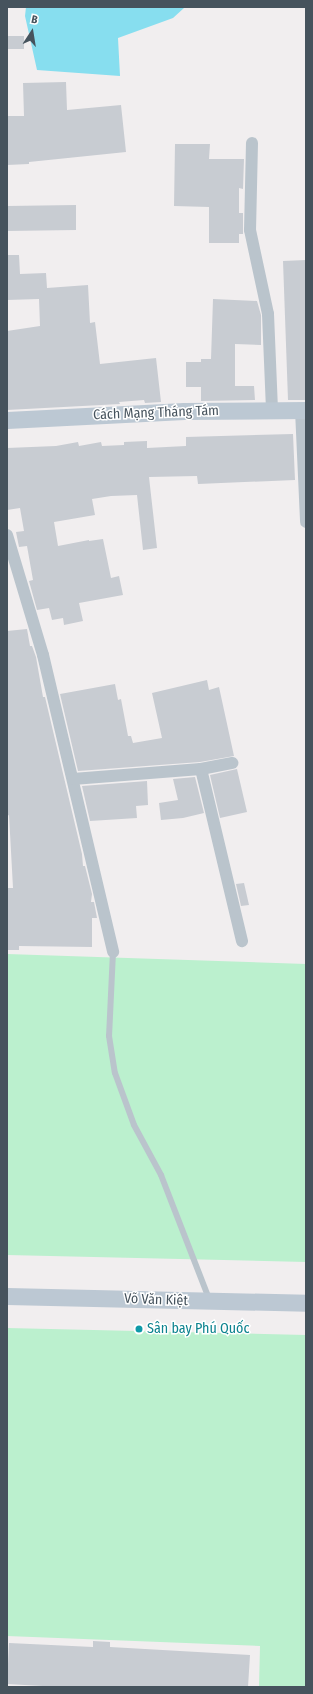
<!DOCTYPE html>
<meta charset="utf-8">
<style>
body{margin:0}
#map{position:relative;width:313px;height:1694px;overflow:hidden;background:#f1eeef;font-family:"Fira Sans Condensed",sans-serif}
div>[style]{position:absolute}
.green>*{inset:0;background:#bbf0ce}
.water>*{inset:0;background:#87deef}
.building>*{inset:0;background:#c8ccd2}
.lane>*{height:6px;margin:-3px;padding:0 3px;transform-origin:3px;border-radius:3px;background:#bac4cc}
.street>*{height:12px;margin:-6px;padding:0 6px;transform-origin:6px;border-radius:6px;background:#bac4cc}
.secondary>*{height:17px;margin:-8.5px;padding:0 8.5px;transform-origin:8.5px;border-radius:8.5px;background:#bcc8d3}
.dots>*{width:11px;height:11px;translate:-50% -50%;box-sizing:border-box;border:2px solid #fff;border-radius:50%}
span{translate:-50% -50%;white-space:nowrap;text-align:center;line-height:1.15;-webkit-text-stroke:3px #fff;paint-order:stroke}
.street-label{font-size:14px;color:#46535d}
.culture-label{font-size:14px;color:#0d838f}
.left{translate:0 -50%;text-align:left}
.frame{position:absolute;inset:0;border:8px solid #46535d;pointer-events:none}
.north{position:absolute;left:12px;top:12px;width:40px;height:40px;-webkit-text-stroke:3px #fff;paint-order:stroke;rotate:12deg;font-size:11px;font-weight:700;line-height:16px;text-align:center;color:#46535d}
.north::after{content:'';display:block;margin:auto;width:14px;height:18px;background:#46535d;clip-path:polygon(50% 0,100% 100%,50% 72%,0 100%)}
</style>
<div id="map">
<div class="green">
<i style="clip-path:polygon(7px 954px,306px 964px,306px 1262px,7px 1255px)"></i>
<i style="clip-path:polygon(7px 1328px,306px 1335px,306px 1687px,259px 1687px,260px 1646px,7px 1636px)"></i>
</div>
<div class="water">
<i style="clip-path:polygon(26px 7px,184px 7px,184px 8px,173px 18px,118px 38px,120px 76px,37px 70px,25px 16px)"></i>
</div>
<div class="building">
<i style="clip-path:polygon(7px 36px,24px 36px,24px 49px,7px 49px)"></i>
<i style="clip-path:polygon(66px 82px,67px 110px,121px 105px,126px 152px,29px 162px,29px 164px,7px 165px,7px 116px,24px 116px,23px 83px)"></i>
<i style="clip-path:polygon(175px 144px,210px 144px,209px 159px,244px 159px,243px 189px,239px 188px,239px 213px,243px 213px,243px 234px,239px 234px,239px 243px,209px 243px,209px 207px,174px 206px)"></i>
<i style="clip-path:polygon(76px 205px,76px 230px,7px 231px,7px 206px)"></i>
<i style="clip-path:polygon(7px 255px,19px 255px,20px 274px,46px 273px,47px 288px,88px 285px,90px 323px,95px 322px,100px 364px,156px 358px,161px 402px,145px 403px,144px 400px,119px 402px,120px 404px,7px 410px,7px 331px,40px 326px,39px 299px,7px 300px)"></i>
<i style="clip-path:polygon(306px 260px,306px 400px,288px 400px,283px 261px)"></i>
<i style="clip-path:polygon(213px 299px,257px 301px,261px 315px,261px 345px,235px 344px,235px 386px,254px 386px,255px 400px,201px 401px,201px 387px,186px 387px,186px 362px,201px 362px,201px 359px,211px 359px)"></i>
<i style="clip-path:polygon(293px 434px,295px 480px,198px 484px,197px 476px,149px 477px,157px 548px,143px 550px,137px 495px,111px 496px,92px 499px,95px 515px,54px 522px,58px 546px,89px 540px,89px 541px,103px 539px,111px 578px,119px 576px,123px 595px,79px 603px,83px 621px,64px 625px,63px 618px,52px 620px,49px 608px,37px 610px,29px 581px,33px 580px,27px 546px,19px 547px,16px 532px,24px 531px,20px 508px,7px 510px,7px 448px,56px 446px,78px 442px,79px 446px,101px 442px,102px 446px,124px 445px,124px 442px,147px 441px,147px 448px,186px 446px,186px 437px)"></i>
<i style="clip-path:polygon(27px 629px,30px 646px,32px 646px,36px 657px,43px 697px,45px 697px,82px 854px,83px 866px,85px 866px,92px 894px,91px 902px,94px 902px,97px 918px,92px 918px,92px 947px,19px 946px,19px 950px,7px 950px,7px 888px,13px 888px,9px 815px,7px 816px,7px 631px)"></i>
<i style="clip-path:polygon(207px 680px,209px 690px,219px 687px,234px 756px,200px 762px,78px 771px,60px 694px,115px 684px,118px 700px,121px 699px,128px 736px,131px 736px,133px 743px,162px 738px,152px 693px)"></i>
<i style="clip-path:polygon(237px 769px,247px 812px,220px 818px,210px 775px)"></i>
<i style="clip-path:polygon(195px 777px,204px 813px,183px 818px,161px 820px,159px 803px,178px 800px,173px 779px)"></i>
<i style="clip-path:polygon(147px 781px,148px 805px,136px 806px,137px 818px,90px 821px,82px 786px)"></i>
<i style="clip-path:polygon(244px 883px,249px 905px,241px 906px,236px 884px)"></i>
<i style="clip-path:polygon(93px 1641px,110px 1642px,110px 1647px,250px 1655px,248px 1687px,60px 1687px,7px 1684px,9px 1643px,93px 1647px)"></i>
</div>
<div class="lane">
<i style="left:113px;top:952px;width:84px;rotate:92.7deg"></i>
<i style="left:109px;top:1036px;width:37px;rotate:81deg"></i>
<i style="left:115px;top:1073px;width:55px;rotate:69.9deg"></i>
<i style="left:134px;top:1125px;width:57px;rotate:61.6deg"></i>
<i style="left:161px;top:1175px;width:133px;rotate:68.8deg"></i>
</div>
<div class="street">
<i style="left:252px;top:143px;width:87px;rotate:91.3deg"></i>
<i style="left:250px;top:230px;width:86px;rotate:77.9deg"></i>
<i style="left:268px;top:314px;width:96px;rotate:87.6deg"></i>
<i style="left:301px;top:410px;width:112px;rotate:87.4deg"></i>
<i style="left:7px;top:535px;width:125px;rotate:73.3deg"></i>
<i style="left:43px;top:655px;width:305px;rotate:76.7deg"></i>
<i style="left:201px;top:769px;width:177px;rotate:76.6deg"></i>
<i style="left:73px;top:779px;width:128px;rotate:-4.5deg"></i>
<i style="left:201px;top:769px;width:32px;rotate:-11deg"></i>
</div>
<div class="secondary">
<i style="left:7px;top:420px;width:177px;rotate:-2.9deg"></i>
<i style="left:184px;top:411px;width:122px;rotate:-0.5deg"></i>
<i style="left:7px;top:1296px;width:299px;rotate:1.3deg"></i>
</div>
<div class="dots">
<i style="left:139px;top:1329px;background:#0f9aa8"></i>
</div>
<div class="street-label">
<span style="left:156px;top:413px;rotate:-2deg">Cách Mạng Tháng Tám</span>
<span style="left:156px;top:1300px;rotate:2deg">Võ Văn Kiệt</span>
</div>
<div class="culture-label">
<span class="left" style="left:147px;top:1329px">Sân bay Phú Quốc</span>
</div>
<div class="frame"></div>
<div class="north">B</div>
</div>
